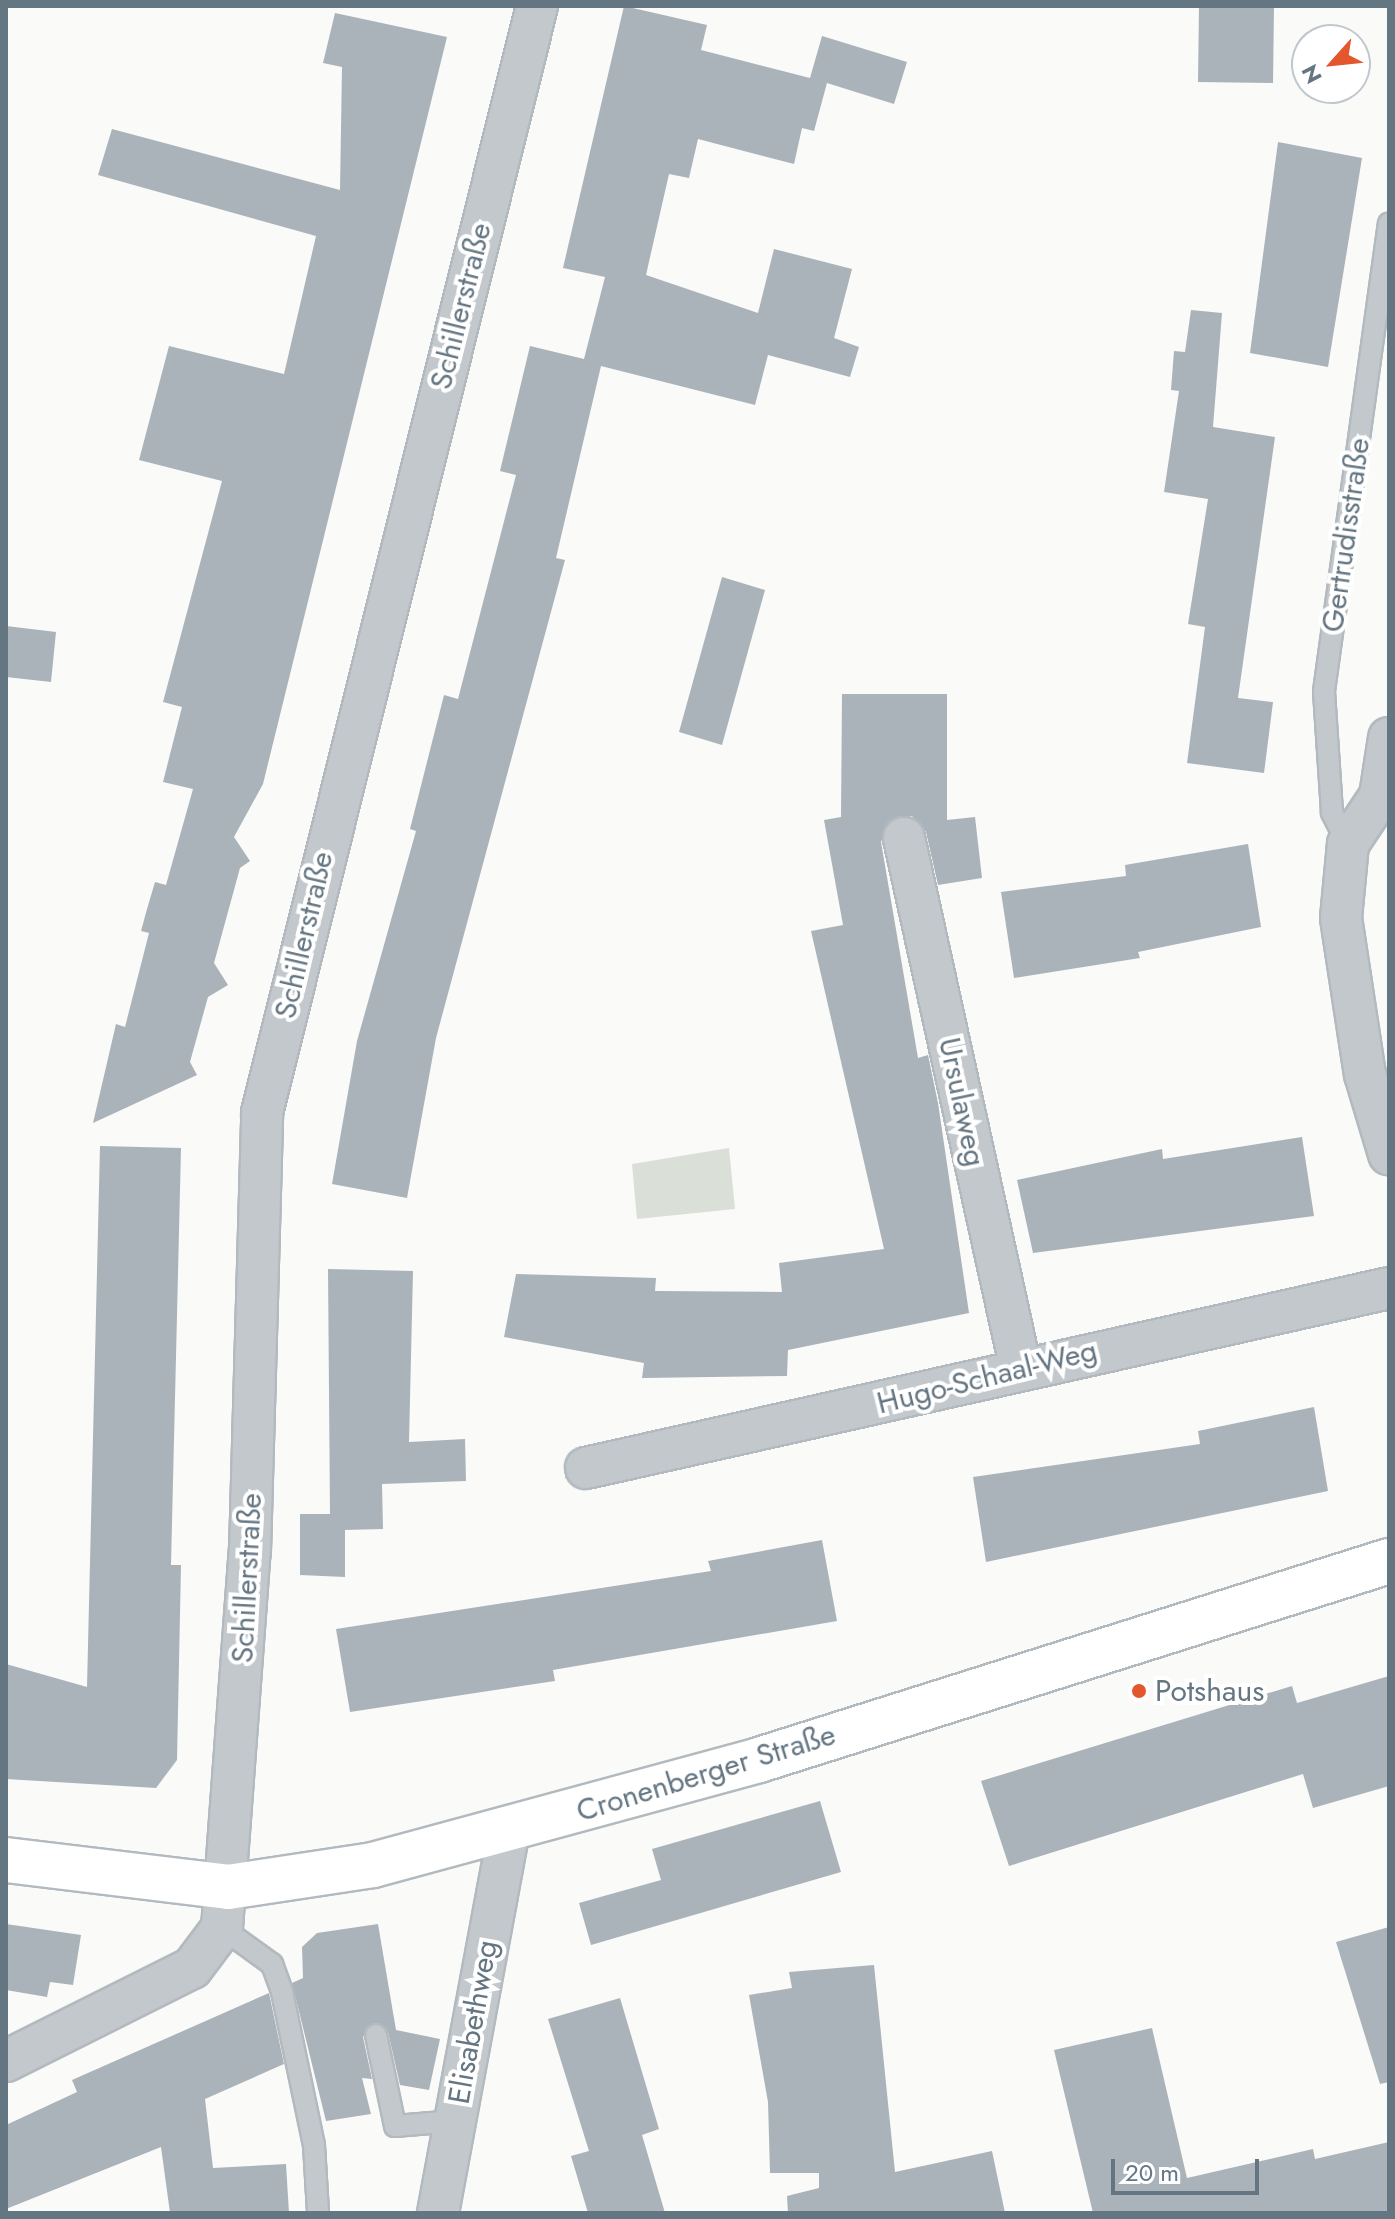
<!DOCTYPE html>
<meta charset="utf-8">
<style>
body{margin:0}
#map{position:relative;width:1395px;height:2219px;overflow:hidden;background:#fafaf8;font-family:Jost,sans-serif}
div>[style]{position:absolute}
.green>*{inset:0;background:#dadfd7}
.building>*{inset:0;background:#aab3b9}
.roads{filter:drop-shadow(2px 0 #b3babf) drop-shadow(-2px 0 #b3babf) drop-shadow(0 2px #b3babf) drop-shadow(0 -2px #b3babf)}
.service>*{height:20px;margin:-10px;padding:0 10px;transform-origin:10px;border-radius:10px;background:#c3c8cc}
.minor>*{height:40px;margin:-20px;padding:0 20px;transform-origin:20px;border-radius:20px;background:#c3c8cc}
.secondary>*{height:44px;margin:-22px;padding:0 22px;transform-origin:22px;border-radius:22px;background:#fff}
.dots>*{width:22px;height:22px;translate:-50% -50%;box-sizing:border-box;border:4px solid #fff;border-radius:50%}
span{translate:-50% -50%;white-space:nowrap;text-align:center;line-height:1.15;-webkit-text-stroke:8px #fff;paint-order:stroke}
.street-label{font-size:30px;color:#657683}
.poi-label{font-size:30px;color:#657683}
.left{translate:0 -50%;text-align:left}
.frame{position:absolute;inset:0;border:8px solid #657683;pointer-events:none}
.north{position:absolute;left:1291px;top:24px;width:80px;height:80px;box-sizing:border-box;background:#fff;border:2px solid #c1c8cd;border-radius:50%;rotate:243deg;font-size:22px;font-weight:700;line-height:32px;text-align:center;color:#657683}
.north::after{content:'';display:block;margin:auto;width:28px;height:36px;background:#e4572e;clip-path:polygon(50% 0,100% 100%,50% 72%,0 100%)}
.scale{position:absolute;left:1111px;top:2159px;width:148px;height:36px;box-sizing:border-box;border:4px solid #657683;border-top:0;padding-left:10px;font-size:24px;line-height:28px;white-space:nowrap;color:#657683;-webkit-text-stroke:6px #fff;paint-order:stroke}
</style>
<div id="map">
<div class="green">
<i style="clip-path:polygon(729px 1148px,735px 1209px,637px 1219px,632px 1164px)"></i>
</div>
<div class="building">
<i style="clip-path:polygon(624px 6px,707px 25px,701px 50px,810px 78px,822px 36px,907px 62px,894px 104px,827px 83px,814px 131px,802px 128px,794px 164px,698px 139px,689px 178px,669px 174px,646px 275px,758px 313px,774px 249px,852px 269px,834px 338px,859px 347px,850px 377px,768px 355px,755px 405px,601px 366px,556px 558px,565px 560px,436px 1038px,407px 1198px,332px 1184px,357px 1041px,416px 831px,410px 829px,444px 695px,458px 699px,516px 475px,500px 471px,530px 346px,584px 359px,605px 277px,563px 268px)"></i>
<i style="clip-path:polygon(1199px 6px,1274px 6px,1273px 83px,1198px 82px)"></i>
<i style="clip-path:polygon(335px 13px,447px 37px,263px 784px,234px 837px,250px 861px,240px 868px,214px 963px,228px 985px,208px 997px,190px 1062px,197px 1075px,93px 1123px,116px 1024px,125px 1027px,149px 933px,141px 931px,147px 909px,155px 882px,166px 885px,193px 789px,163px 782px,182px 707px,163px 702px,222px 481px,139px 460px,169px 346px,284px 374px,316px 236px,98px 175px,112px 129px,340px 190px,342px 67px,323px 63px)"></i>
<i style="clip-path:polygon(1278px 142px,1362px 158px,1328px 367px,1250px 353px)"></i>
<i style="clip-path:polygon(1191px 310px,1222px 313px,1213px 427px,1275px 437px,1238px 698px,1273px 702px,1264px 773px,1187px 763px,1205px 627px,1188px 624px,1208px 499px,1164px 492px,1179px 391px,1171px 390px,1174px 351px,1185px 352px)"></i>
<i style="clip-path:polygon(722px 577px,765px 590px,722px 745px,679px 732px)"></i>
<i style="clip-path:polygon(6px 626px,56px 632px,51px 682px,6px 677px)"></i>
<i style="clip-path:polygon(842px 694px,947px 694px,947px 820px,975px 817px,982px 878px,938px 885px,926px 832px,912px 816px,889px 821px,881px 842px,918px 1058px,928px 1055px,938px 1103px,969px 1313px,788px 1350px,787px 1376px,642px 1378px,644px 1363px,504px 1337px,516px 1274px,656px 1278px,655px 1291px,782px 1292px,779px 1263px,884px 1249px,811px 931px,843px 925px,824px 820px,841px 817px)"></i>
<i style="clip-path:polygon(1248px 844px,1261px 927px,1138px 952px,1140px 958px,1014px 978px,1001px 892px,1126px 876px,1125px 865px)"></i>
<i style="clip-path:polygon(1302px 1137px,1314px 1216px,1033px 1253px,1017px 1180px,1162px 1149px,1163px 1159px)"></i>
<i style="clip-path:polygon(100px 1146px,181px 1148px,171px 1565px,181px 1565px,177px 1760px,156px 1788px,6px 1779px,6px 1664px,87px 1687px)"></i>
<i style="clip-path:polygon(328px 1269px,413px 1271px,409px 1442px,465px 1439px,466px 1481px,382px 1484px,383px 1529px,345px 1530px,345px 1577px,300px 1575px,300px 1514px,330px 1514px)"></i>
<i style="clip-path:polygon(1314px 1407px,1328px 1491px,986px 1562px,973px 1477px,1200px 1444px,1198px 1431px)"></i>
<i style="clip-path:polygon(822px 1540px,837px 1621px,553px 1670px,555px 1681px,350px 1712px,336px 1629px,711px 1571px,708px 1561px)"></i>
<i style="clip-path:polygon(1389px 1676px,1389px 1786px,1313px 1808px,1303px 1774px,1009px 1866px,981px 1781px,1292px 1686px,1297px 1703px)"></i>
<i style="clip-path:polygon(820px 1801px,841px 1872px,591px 1945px,579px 1903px,661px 1880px,652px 1849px)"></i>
<i style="clip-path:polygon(6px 1924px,81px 1935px,73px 1985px,50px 1982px,47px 1997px,6px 1990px)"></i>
<i style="clip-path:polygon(378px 1924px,396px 2030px,440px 2039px,429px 2090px,400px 2085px,388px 2032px,373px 2023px,363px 2037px,372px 2079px,362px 2078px,371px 2114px,326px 2121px,292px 1983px,303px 1978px,302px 1947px,317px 1933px)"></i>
<i style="clip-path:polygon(1389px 1927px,1389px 2082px,1380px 2084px,1336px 1942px)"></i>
<i style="clip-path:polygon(874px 1965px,895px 2172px,992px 2151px,1005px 2213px,788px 2213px,787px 2196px,819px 2188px,819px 2173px,770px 2173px,768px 2102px,749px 1995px,792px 1988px,789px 1972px)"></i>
<i style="clip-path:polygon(269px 1993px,284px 2064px,205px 2099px,213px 2168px,286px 2164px,289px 2213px,170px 2213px,161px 2147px,6px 2209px,6px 2125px,77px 2092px,72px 2080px)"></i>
<i style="clip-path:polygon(620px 1998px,659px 2129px,642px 2135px,665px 2213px,588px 2213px,571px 2156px,589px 2151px,548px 2019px)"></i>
<i style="clip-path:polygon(1152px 2028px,1187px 2178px,1313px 2149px,1315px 2159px,1389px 2142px,1389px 2213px,1093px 2213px,1054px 2050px)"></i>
</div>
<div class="roads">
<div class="service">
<i style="left:1348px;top:844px;width:36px;rotate:-117deg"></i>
<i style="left:1332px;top:812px;width:121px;rotate:-93.8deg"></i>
<i style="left:1324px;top:691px;width:472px;rotate:-82.1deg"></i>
<i style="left:222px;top:1928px;width:62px;rotate:35.8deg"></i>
<i style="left:272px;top:1964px;width:30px;rotate:70deg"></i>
<i style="left:282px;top:1992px;width:156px;rotate:78.2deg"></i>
<i style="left:314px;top:2145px;width:68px;rotate:86.6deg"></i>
<i style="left:376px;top:2035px;width:93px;rotate:78.2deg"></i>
<i style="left:395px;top:2126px;width:60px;rotate:-4.8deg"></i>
</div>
<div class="minor">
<i style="left:1389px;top:738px;width:59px;rotate:98.8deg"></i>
<i style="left:1380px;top:796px;width:58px;rotate:123.7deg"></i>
<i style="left:1348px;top:844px;width:74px;rotate:95.4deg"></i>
<i style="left:1341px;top:918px;width:158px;rotate:81.3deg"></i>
<i style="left:1365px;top:1074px;width:84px;rotate:73.3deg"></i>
<i style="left:904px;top:838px;width:540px;rotate:77.59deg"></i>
<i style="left:586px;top:1468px;width:823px;rotate:-12.63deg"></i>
<i style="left:6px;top:2061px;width:208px;rotate:-26.6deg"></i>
<i style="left:192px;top:1968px;width:50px;rotate:-53.1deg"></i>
<i style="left:222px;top:1928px;width:378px;rotate:-85.8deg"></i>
<i style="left:250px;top:1551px;width:438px;rotate:-88.4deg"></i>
<i style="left:262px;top:1113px;width:1141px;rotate:-76.05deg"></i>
<i style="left:438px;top:2213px;width:389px;rotate:-79.5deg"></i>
</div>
<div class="secondary">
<i style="left:6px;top:1860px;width:224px;rotate:6.9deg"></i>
<i style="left:228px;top:1887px;width:147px;rotate:-8.6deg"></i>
<i style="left:373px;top:1865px;width:400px;rotate:-15.2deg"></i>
<i style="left:759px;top:1760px;width:661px;rotate:-17.53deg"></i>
</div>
</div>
<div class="dots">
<i style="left:1139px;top:1691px;background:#e4572e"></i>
</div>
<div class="street-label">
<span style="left:461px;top:306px;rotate:-76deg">Schillerstraße</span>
<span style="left:1346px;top:535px;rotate:-82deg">Gertrudisstraße</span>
<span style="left:304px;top:935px;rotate:-77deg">Schillerstraße</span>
<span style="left:962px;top:1102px;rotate:78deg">Ursulaweg</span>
<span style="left:987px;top:1377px;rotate:-14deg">Hugo-Schaal-Weg</span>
<span style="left:247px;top:1578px;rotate:-87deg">Schillerstraße</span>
<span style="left:706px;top:1773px;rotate:-17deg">Cronenberger Straße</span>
<span style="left:473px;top:2022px;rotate:-80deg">Elisabethweg</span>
</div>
<div class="poi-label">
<span class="left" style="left:1155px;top:1691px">Potshaus</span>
</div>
<div class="frame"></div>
<div class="north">N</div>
<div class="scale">20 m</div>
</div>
